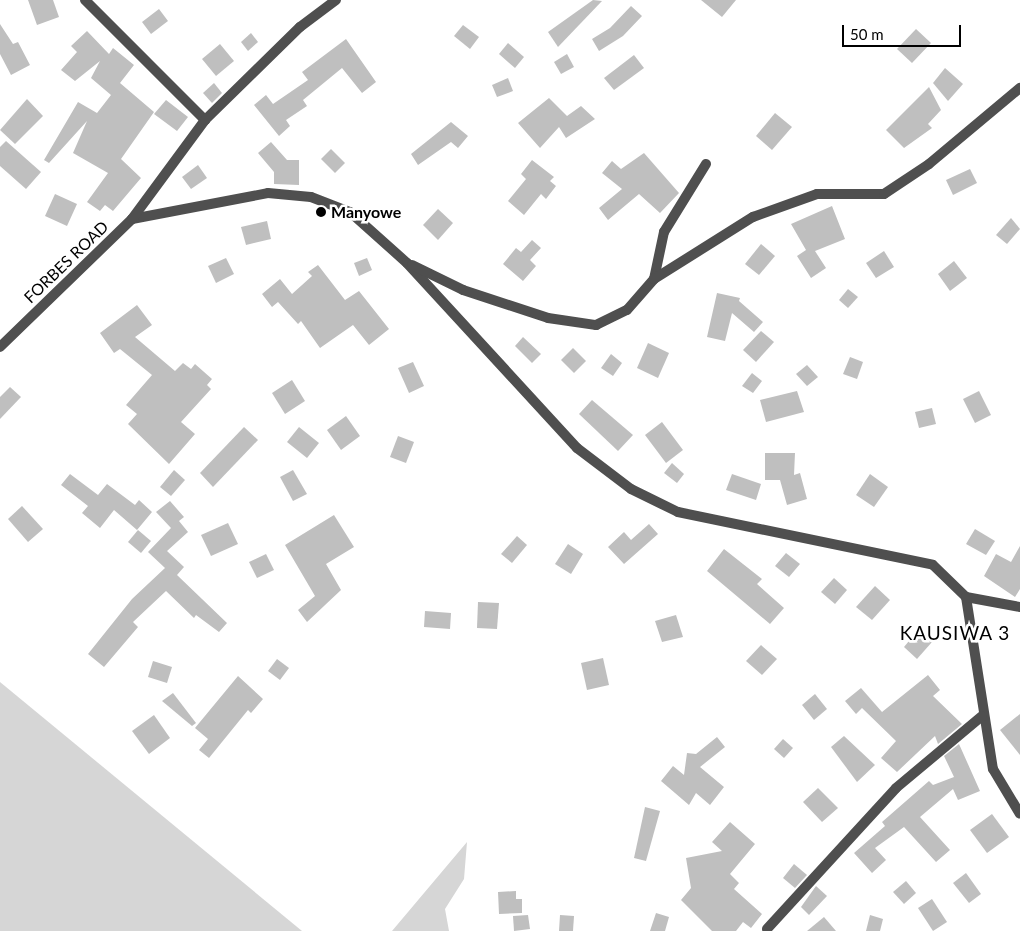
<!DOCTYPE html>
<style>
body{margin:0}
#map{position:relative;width:1020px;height:931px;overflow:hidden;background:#fff;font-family:Lato,sans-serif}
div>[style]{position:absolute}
.green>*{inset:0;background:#d6d6d6}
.building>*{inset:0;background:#bfbfbf}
.street>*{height:10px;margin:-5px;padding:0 5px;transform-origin:5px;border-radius:5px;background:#4f4f4f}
.dots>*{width:14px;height:14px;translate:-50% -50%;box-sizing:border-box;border:2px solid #fff;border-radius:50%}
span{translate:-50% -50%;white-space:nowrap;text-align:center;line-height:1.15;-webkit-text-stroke:5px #fff;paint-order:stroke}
.poi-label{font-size:16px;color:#000;font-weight:700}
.left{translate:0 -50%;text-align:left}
.street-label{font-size:16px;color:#000}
.quarter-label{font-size:19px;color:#000;letter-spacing:1px}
.scale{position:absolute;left:842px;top:25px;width:119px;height:22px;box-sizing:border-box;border:2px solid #000;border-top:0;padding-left:6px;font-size:15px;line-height:18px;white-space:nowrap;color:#000;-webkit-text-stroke:4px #fff;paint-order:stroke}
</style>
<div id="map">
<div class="green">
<i style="clip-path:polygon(0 682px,302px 931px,0 931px)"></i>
<i style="clip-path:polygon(467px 842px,464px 879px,445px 909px,449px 931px,392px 931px)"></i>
</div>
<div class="building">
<i style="clip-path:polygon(28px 0,53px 0,59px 17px,37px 25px)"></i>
<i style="clip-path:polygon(593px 0,602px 1px,558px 47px,548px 32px)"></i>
<i style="clip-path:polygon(701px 0,736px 0,722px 17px)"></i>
<i style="clip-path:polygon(631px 6px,642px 16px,623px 36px,599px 51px,592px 39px,610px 28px)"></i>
<i style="clip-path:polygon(159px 9px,168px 21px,151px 34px,142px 22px)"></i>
<i style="clip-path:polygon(0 24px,13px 44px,18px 42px,30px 65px,11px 75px,0 54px)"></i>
<i style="clip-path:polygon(463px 25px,479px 37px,470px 49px,454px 36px)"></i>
<i style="clip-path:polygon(916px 29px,931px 43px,912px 63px,897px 49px)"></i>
<i style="clip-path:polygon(87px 31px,109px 54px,113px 48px,134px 65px,120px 83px,154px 112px,121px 159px,141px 178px,113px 211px,105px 205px,100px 211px,87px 202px,108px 173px,73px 153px,87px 121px,49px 163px,44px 160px,78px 102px,97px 113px,111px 95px,91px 78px,100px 61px,75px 81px,61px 70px,77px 52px,71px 46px)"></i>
<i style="clip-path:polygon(251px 33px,258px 42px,248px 51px,241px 42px)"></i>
<i style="clip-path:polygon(346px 39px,376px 82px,362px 93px,342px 68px,303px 100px,307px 106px,286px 120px,290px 126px,279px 136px,254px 105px,266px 95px,273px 104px,308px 80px,302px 72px)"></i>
<i style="clip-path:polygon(508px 43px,524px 57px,515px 68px,499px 54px)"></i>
<i style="clip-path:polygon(220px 44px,234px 61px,216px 76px,202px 59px)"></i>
<i style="clip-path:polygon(567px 54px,574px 67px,561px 74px,554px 62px)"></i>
<i style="clip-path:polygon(634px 55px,644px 68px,614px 90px,604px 78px)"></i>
<i style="clip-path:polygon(945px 68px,963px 84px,948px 101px,933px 83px)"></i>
<i style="clip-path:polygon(508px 78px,513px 91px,497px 97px,492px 85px)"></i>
<i style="clip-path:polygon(214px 83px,222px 93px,212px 103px,203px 93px)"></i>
<i style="clip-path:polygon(929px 87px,941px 110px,928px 124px,932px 128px,904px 148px,886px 130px)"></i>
<i style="clip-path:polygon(549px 98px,567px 116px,581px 106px,595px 119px,566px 138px,559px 127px,540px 148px,518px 123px)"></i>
<i style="clip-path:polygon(27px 99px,43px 116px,15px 144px,0 130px)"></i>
<i style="clip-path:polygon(166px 100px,188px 117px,177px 131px,154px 114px)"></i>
<i style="clip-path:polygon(775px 113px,792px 127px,772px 150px,756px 136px)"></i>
<i style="clip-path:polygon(451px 122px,468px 136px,458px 148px,451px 142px,418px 165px,411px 154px)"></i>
<i style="clip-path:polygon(6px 141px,41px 172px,26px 189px,0 166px,0 147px)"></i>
<i style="clip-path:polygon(271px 142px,287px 160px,299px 160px,299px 185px,274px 184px,274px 172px,258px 153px)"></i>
<i style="clip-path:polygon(331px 149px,345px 163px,335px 173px,321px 159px)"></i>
<i style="clip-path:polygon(644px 153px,679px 193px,660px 213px,639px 194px,608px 220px,599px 208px,622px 189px,602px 173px,612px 161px,621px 169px)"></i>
<i style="clip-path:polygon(532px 160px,554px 177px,550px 181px,556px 186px,546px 199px,541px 194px,524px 215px,508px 201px,526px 179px,521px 174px)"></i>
<i style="clip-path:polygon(198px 165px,207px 178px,191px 189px,182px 177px)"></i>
<i style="clip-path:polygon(970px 169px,977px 183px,953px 195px,946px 180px)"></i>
<i style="clip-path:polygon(55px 194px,77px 204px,67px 226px,45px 216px)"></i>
<i style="clip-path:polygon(832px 206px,845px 239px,815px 251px,826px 268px,811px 278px,797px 256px,806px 250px,791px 224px)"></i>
<i style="clip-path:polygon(438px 209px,453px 223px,438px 240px,423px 225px)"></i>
<i style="clip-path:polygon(1011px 218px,1020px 229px,1007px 244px,996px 235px)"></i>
<i style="clip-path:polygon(267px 221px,271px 239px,246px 245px,241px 227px)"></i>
<i style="clip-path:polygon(532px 240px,541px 248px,530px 260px,536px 266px,523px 281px,503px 264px,516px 248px,521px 252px)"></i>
<i style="clip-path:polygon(761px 244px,775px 256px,759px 275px,745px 264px)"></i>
<i style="clip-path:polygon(884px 251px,894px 267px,876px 278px,866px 263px)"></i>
<i style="clip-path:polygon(226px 258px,234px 274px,216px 283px,208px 266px)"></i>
<i style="clip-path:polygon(367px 258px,372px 270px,359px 276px,354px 263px)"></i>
<i style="clip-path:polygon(954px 261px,967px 278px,950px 291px,938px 274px)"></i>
<i style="clip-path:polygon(318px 265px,345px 300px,359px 291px,389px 329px,369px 345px,353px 325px,320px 348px,301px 321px,298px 324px,278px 302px,272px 307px,262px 294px,280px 279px,292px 294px,312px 276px,308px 272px)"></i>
<i style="clip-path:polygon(848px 289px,858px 297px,848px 308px,839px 300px)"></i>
<i style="clip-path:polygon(717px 293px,740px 298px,739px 301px,763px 322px,754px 332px,732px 313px,725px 341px,707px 337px)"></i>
<i style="clip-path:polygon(137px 305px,152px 325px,135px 337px,175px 371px,183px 363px,191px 369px,195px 364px,212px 379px,207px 385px,211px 389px,181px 422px,195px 434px,169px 464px,128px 424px,137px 414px,126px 405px,152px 375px,120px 349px,114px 353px,100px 333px)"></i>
<i style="clip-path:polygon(761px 331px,774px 342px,756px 362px,743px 350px)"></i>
<i style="clip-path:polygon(523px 337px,541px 354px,532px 363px,515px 346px)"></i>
<i style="clip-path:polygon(648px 343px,669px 353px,658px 378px,637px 368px)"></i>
<i style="clip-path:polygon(573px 348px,586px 361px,574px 373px,561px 360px)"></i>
<i style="clip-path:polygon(611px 354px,622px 363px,613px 376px,601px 368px)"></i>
<i style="clip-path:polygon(850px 357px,863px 362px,857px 379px,843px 374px)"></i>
<i style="clip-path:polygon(413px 362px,424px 386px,409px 393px,398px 368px)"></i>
<i style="clip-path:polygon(807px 365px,818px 377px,807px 386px,796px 374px)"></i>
<i style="clip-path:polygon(752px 373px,762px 381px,753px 393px,742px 386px)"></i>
<i style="clip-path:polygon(292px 380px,305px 401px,285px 414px,272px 393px)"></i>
<i style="clip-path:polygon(10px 387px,21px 397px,0 419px,0 397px)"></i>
<i style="clip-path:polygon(797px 391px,804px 412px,766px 422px,760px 400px)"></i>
<i style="clip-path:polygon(979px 391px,991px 415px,975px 423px,963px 399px)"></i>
<i style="clip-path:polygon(592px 400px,633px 435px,618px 451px,579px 414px)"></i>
<i style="clip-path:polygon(932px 408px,936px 424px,919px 428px,915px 412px)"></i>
<i style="clip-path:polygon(346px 416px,360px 436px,341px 450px,327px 430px)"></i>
<i style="clip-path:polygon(662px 422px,683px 450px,666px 463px,645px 435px)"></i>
<i style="clip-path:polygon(244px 427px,258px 440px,213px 487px,200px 473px)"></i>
<i style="clip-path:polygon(299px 427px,319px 443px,307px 458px,287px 442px)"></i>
<i style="clip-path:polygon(398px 436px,414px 442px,406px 463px,390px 457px)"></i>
<i style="clip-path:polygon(765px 453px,795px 453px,794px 475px,800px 473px,807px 499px,787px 505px,780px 480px,765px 480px)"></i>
<i style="clip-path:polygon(672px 463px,684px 474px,677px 483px,664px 473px)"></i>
<i style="clip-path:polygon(174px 470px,185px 480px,171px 496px,160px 487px)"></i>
<i style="clip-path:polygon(293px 470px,307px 494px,293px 501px,280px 477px)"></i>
<i style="clip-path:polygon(70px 474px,98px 495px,107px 484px,135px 505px,139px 500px,152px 512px,137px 530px,114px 510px,100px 528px,82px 513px,88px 506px,61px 485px)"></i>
<i style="clip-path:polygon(732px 474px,761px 484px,756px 500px,726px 490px)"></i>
<i style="clip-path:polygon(870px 474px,888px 487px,874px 507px,856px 495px)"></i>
<i style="clip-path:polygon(170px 501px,184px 517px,179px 521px,188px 532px,167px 551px,184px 567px,177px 575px,227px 623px,219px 632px,196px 615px,194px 618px,166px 591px,133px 622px,138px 627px,104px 667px,88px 654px,132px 599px,165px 568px,148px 552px,171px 528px,156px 512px)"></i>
<i style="clip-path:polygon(22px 506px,43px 529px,28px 542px,8px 519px)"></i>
<i style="clip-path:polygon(334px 515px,354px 547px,326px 564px,341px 590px,307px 622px,298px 610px,315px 596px,285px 545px)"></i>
<i style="clip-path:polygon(228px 523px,238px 544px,211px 556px,201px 535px)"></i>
<i style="clip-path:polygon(649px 524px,658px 534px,624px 564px,608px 547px,624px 532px,631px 540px)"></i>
<i style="clip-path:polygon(975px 529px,995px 541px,986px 555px,966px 544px)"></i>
<i style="clip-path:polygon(138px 530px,151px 541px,141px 553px,128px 542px)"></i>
<i style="clip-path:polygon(517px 536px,527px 545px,512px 563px,501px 554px)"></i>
<i style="clip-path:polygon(568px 544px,583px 554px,571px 574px,555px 564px)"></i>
<i style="clip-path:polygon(1020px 546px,1020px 589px,1015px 597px,984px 576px,996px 554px,1011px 562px)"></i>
<i style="clip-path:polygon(724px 549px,762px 579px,757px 584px,784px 608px,770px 624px,707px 571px)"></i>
<i style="clip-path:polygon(786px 553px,800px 564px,789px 577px,775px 566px)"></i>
<i style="clip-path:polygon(266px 554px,274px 570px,257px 578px,249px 562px)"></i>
<i style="clip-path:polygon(834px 578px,847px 590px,835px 604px,821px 592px)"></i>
<i style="clip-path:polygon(875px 586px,890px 600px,872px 620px,856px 607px)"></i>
<i style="clip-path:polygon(478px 602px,499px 603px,497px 629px,477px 628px)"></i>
<i style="clip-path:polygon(425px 611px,451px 613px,450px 629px,424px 627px)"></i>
<i style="clip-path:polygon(676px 615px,683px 637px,662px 642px,655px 621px)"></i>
<i style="clip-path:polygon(918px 630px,932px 642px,917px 659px,904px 647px)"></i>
<i style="clip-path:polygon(761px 645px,777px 659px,762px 675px,746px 661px)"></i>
<i style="clip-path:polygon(603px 658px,609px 685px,587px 690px,581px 663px)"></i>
<i style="clip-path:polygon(277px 659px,289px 668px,280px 680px,268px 671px)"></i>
<i style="clip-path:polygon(153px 661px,172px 667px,167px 683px,148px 677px)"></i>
<i style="clip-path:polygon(928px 675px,940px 690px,933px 696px,962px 724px,938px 744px,935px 736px,897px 772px,881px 758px,896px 741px,862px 708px,856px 714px,845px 701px,861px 688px,882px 712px)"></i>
<i style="clip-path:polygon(238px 676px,263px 699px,251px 713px,248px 710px,209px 758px,199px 750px,208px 739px,195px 728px)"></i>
<i style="clip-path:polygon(173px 693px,196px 723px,192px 726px,162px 701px)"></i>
<i style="clip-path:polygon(815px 694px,827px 709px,814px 720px,802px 705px)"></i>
<i style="clip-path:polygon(1020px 714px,1020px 755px,1000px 730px)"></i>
<i style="clip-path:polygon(154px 715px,170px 738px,149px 754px,132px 731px)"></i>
<i style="clip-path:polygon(844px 736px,875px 765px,857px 782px,831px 747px)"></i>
<i style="clip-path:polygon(717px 737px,725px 747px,700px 767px,724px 787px,710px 805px,696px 793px,689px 805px,661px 781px,673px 766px,684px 775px,687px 753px,696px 754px)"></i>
<i style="clip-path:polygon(783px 739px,793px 748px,784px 758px,774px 749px)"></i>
<i style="clip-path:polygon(959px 744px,980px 791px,958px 800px,953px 789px,920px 817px,950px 850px,936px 862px,904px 827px,875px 848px,886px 860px,872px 873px,854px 853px,885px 826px,882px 822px,929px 781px,933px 785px,954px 777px,944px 756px)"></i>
<i style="clip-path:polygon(818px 788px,838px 808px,822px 822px,803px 802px)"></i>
<i style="clip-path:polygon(645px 807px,660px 811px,646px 861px,634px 858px)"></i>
<i style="clip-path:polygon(992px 814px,1009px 837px,987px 853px,970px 830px)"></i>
<i style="clip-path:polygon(730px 822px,755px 844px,730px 874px,739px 883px,734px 889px,762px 914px,751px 928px,743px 922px,736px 931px,712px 931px,681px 900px,691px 888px,686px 858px,722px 851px,712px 842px)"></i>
<i style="clip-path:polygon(794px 864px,807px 875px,795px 888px,783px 878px)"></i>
<i style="clip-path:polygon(966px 873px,981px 894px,969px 903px,953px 883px)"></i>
<i style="clip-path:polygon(906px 881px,916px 893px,904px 904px,893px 892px)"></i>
<i style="clip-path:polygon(816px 886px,827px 896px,809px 915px,801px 907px)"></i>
<i style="clip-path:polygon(516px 891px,516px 899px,522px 899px,522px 913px,499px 914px,498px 892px)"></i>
<i style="clip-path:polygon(932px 899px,947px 922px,933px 931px,918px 908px)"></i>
<i style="clip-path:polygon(656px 913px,669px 917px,665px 931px,650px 931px)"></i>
<i style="clip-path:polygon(528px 915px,530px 929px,514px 931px,513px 916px)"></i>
<i style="clip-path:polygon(560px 915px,574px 916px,573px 931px,559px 931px)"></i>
<i style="clip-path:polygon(870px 915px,883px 919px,880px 931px,866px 931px)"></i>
<i style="clip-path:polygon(824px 917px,836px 931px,807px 931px)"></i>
</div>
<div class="street">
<i style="left:85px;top:0;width:170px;rotate:45deg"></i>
<i style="left:132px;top:219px;width:138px;rotate:-10.8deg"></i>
<i style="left:268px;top:193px;width:43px;rotate:5.3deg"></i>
<i style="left:311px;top:197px;width:42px;rotate:21deg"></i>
<i style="left:350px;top:212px;width:76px;rotate:41.8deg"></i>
<i style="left:407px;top:263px;width:251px;rotate:47.4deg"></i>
<i style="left:577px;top:448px;width:68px;rotate:37.2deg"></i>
<i style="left:631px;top:489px;width:52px;rotate:26.1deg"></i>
<i style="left:678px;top:512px;width:260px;rotate:11.7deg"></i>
<i style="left:933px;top:565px;width:46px;rotate:44.1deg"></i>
<i style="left:966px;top:597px;width:174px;rotate:81.1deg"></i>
<i style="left:993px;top:769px;width:52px;rotate:59deg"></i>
<i style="left:412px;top:265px;width:57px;rotate:26.1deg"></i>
<i style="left:463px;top:290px;width:89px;rotate:18.2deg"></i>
<i style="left:548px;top:318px;width:49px;rotate:8.3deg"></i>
<i style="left:596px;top:325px;width:34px;rotate:-26deg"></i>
<i style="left:627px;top:310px;width:41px;rotate:-48.9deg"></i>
<i style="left:654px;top:279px;width:48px;rotate:-78deg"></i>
<i style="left:664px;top:232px;width:80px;rotate:-58.3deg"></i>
<i style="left:654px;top:279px;width:117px;rotate:-32.1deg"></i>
<i style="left:753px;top:217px;width:68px;rotate:-19.8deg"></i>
<i style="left:817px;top:194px;width:67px"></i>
<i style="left:884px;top:194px;width:54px;rotate:-33.7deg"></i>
<i style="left:929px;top:164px;width:119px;rotate:-39.9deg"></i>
<i style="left:0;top:347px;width:184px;rotate:-44.1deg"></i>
<i style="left:132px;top:219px;width:123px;rotate:-53.6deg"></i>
<i style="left:205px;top:120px;width:133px;rotate:-44.4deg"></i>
<i style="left:300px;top:27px;width:45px;rotate:-36.9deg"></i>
<i style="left:966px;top:597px;width:55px;rotate:10.5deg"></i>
<i style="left:767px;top:929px;width:191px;rotate:-47.5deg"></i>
<i style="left:896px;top:788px;width:112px;rotate:-39.9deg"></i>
</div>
<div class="dots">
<i style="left:321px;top:212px;background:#000"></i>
</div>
<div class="poi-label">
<span class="left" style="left:331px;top:212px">Manyowe</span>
</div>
<div class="street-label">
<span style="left:66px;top:262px;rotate:-44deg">FORBES ROAD</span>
</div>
<div class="quarter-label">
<span style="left:955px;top:633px">KAUSIWA 3</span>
</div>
<div class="scale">50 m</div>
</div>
